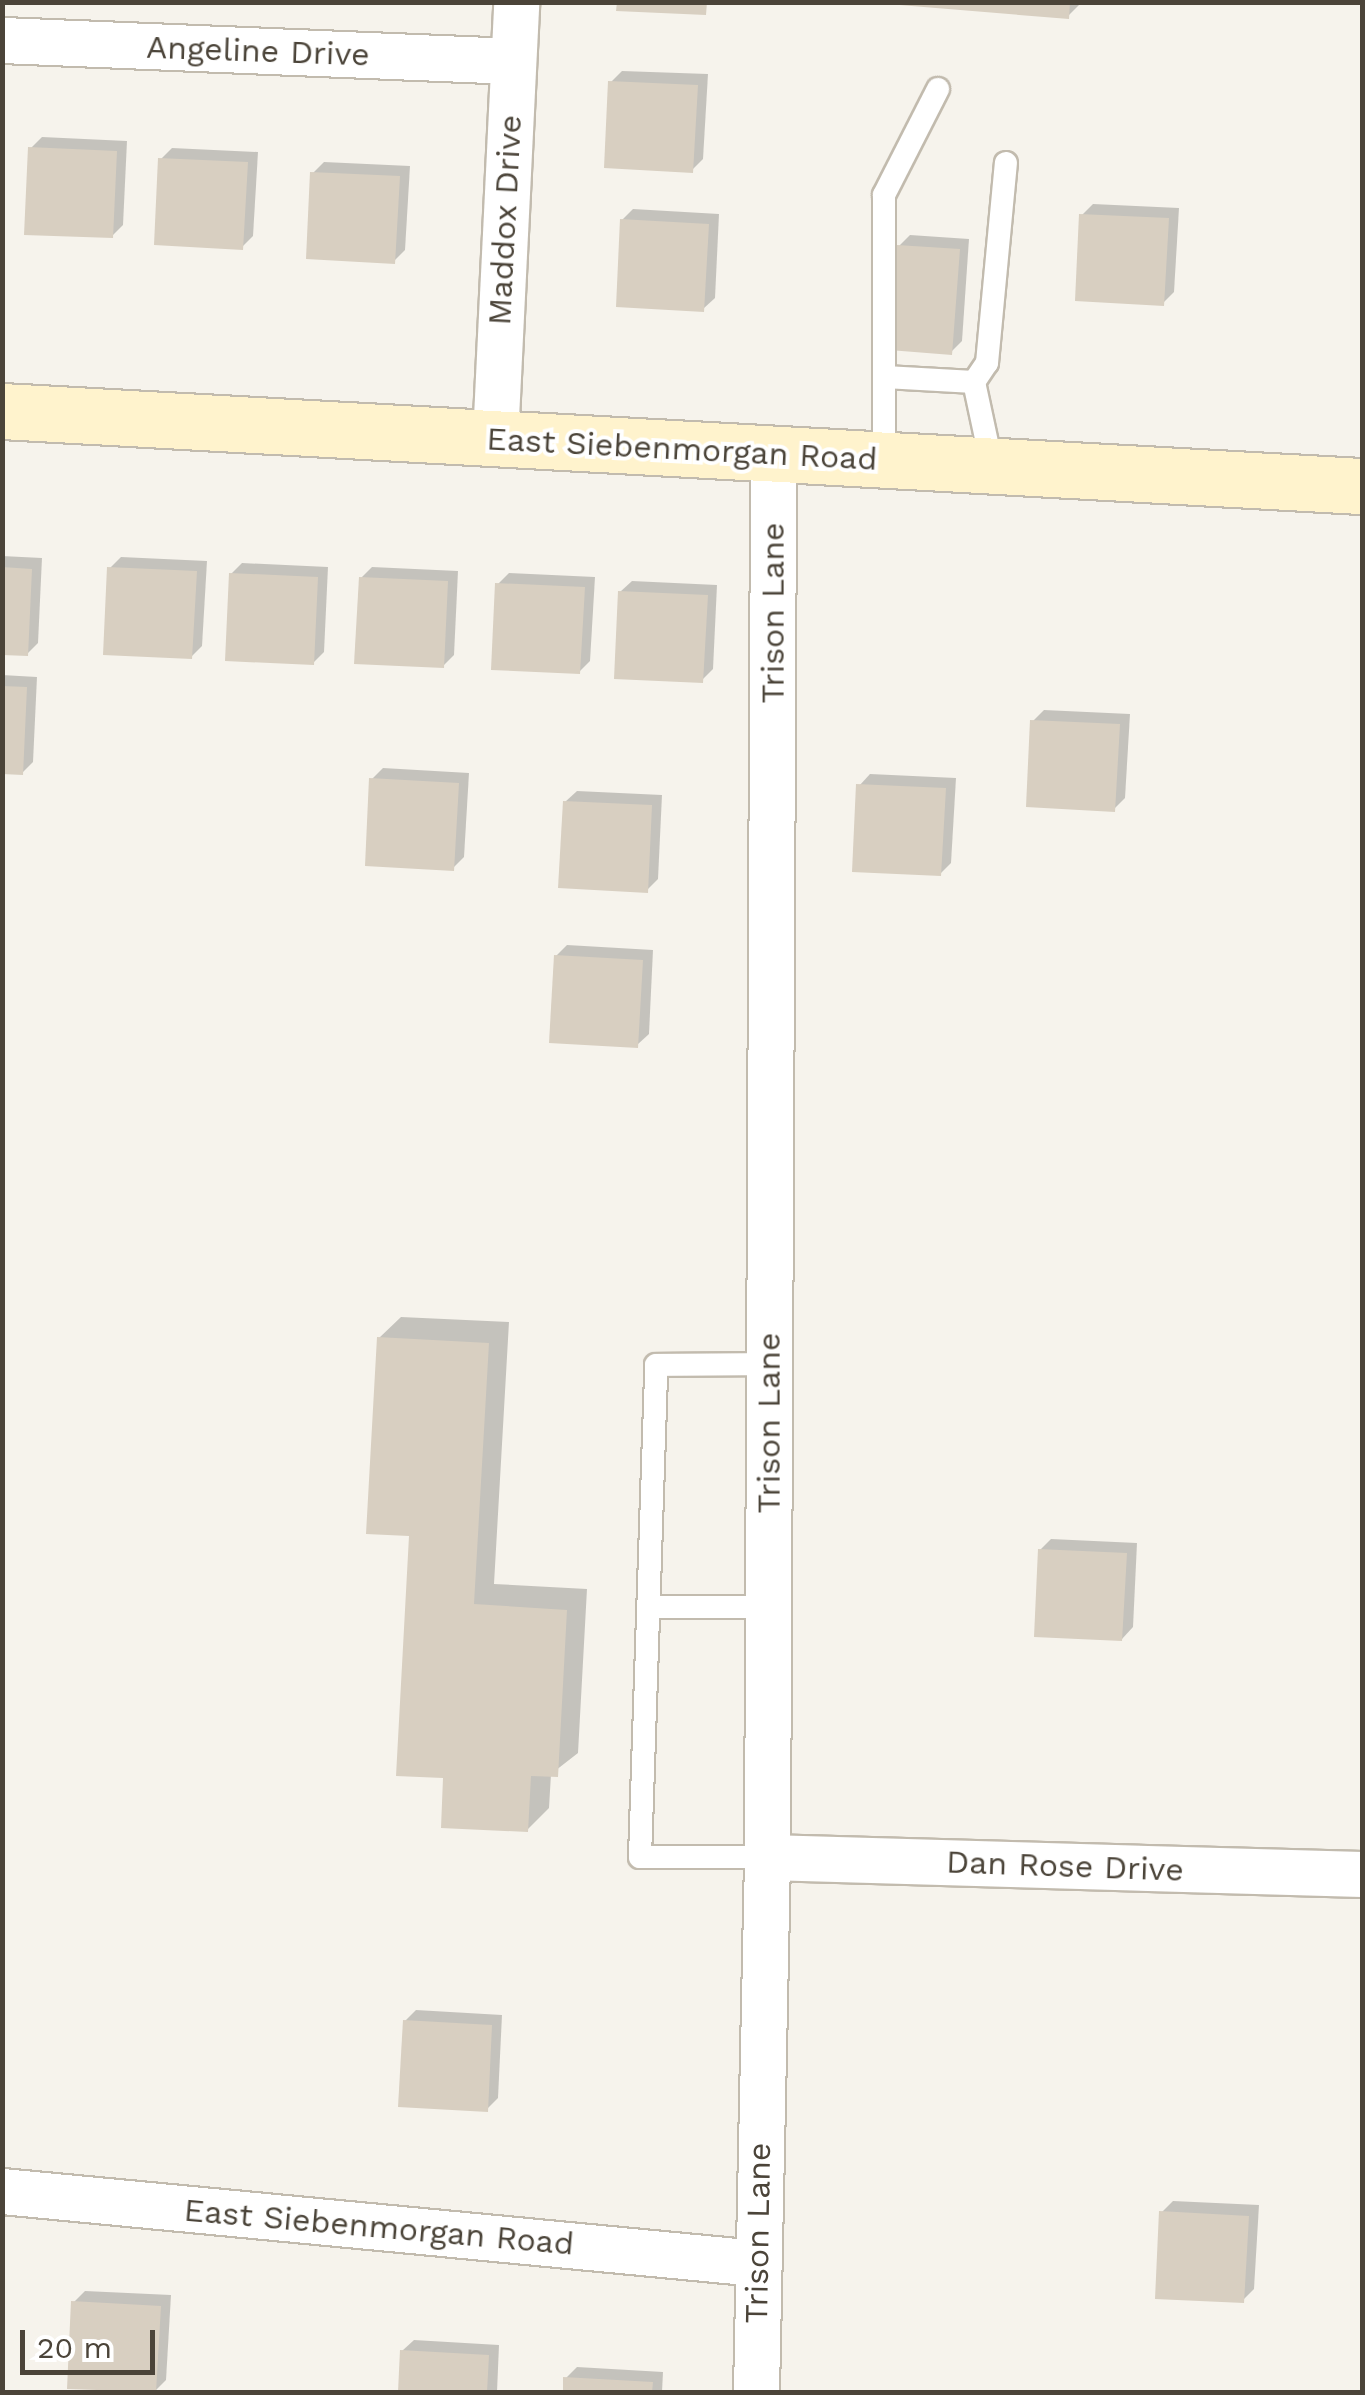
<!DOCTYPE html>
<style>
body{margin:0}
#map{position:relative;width:1365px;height:2395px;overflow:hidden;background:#f6f3ec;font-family:"Work Sans",sans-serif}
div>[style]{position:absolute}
.shadow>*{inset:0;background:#0003}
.building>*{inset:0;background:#d8cfc1}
.roads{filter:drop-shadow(2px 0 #c2bbae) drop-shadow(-2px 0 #c2bbae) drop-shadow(0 2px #c2bbae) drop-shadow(0 -2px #c2bbae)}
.lane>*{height:22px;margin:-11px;padding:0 11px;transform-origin:11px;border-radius:11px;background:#fff}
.street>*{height:45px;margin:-22.5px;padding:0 22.5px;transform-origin:22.5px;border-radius:22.5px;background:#fff}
.secondary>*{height:55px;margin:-27.5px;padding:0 27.5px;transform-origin:27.5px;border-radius:27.5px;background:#fff3cd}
span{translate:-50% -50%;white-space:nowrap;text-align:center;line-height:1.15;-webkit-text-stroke:8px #fff;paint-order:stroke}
.street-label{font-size:32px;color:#4b4439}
.frame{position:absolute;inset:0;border:5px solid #4b4439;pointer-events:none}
.scale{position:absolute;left:20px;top:2330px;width:135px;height:45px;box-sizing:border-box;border:5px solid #4b4439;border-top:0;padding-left:12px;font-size:30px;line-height:35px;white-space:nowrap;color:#4b4439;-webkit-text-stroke:8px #fff;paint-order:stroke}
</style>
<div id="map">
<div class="shadow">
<i style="clip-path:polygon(865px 2px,1082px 2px,1068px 16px)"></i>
<i style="clip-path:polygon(622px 71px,708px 74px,703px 159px,692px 170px,611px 82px)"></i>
<i style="clip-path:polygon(42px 137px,127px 141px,123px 225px,112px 236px,31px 148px)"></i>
<i style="clip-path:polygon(172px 148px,258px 152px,253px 236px,242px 247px,161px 159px)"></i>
<i style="clip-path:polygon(324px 162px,410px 166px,405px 250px,394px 261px,313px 173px)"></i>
<i style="clip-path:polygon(1093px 204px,1179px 208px,1174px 292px,1163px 303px,1082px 215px)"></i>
<i style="clip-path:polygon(633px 209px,719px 214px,715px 298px,703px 309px,622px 220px)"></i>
<i style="clip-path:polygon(910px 235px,969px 239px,962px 341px,951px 352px,899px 246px)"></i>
<i style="clip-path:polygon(2px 556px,42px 558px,38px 643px,27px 654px,2px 653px)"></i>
<i style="clip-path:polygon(121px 557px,207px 561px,202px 646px,191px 657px,110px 568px)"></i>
<i style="clip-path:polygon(242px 563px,328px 567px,324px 652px,313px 663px,231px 574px)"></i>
<i style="clip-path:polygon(372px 567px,458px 571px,454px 655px,443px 666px,361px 578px)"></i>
<i style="clip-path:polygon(509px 573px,595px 577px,590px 661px,579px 672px,498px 584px)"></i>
<i style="clip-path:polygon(632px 581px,717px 585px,713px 669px,702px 680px,620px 592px)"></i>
<i style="clip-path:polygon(2px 675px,37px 677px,33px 762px,22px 773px,2px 772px)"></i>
<i style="clip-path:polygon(1044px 710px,1130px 714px,1125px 798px,1114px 809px,1033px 721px)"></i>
<i style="clip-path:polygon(383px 768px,469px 773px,464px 857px,453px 868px,372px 779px)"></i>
<i style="clip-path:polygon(870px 774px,956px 778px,951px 863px,940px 874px,859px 786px)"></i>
<i style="clip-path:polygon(577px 791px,662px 795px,658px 879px,647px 890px,565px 802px)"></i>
<i style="clip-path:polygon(567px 945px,653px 950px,649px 1034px,637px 1045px,556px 956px)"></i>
<i style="clip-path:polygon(401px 1317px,509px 1322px,494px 1584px,587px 1589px,578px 1753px,551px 1774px,549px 1808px,527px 1830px,446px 1776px,379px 1338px)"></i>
<i style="clip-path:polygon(1051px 1539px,1137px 1543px,1133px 1627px,1122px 1639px,1040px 1550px)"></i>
<i style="clip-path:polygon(416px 2010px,502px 2015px,498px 2098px,487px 2109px,405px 2021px)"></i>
<i style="clip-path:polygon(1173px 2201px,1259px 2205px,1254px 2289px,1243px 2300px,1162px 2212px)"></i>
<i style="clip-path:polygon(85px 2291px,171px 2295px,166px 2380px,155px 2391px,74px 2302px)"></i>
<i style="clip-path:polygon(414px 2340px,499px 2345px,497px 2392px,400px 2392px,402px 2351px)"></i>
<i style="clip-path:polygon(577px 2367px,663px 2372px,662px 2392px,565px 2392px,566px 2378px)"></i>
</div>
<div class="building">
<i style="clip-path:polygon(617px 2px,707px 2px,706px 15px,616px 11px)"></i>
<i style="clip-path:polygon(863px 2px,1070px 2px,1069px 19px)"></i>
<i style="clip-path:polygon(608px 81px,698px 85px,693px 173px,604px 168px)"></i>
<i style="clip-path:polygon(28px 147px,117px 151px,113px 238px,24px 235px)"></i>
<i style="clip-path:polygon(158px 158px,248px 162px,243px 250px,154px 245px)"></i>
<i style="clip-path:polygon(310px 172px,400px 176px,395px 264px,306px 259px)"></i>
<i style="clip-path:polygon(1079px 214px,1169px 218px,1164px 306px,1075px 301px)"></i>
<i style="clip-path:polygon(620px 219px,709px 224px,704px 312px,616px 307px)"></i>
<i style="clip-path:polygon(897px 245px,960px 249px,952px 355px,889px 350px)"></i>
<i style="clip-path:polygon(2px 567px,32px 569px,28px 656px,2px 655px)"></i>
<i style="clip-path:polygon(107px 567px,197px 571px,192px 659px,103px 655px)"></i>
<i style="clip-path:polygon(229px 573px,318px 577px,314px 665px,225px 661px)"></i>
<i style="clip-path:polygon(359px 577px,448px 581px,444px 668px,354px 664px)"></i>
<i style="clip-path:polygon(495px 583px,585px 587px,580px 674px,491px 670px)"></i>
<i style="clip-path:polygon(618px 591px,708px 595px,703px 683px,614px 679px)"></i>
<i style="clip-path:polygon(2px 686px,27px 687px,23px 775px,2px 774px)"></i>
<i style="clip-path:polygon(1030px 720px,1120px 724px,1115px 812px,1026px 807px)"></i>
<i style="clip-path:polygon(369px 778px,459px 783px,454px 871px,365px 866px)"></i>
<i style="clip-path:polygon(856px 784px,946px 788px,941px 876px,852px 872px)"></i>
<i style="clip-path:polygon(563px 801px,652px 805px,648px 893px,558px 888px)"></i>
<i style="clip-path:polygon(554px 955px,643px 960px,638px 1048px,549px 1043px)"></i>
<i style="clip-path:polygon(377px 1337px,489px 1343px,474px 1604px,567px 1610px,558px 1777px,531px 1776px,528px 1832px,441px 1828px,443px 1778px,396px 1776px,409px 1536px,366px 1534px)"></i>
<i style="clip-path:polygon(1038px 1549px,1127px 1553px,1122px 1641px,1034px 1637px)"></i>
<i style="clip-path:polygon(403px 2020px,492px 2025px,488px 2112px,398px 2107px)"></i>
<i style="clip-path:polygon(1159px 2211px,1249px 2216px,1244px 2303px,1155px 2299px)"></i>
<i style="clip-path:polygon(71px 2301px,161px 2306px,156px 2392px,67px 2389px)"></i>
<i style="clip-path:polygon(400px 2350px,489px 2355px,487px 2392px,398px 2392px)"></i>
<i style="clip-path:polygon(563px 2377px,653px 2382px,652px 2392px,563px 2392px)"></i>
</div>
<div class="roads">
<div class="lane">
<i style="left:885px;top:377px;width:89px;rotate:3.2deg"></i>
<i style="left:974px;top:382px;width:23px;rotate:-56deg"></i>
<i style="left:987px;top:363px;width:201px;rotate:-84.6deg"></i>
<i style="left:974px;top:382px;width:86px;rotate:77.9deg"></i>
<i style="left:884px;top:460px;width:265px;rotate:-90deg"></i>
<i style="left:884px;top:195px;width:119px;rotate:-63deg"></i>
<i style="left:648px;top:1607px;width:120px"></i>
<i style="left:767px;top:1857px;width:127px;rotate:180deg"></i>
<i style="left:640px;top:1857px;width:492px;rotate:-88.1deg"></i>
<i style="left:656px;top:1365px;width:113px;rotate:-0.5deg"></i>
</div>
<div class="street">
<i style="left:2px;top:40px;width:511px;rotate:2.35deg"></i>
<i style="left:495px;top:438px;width:437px;rotate:-87.2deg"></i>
<i style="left:767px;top:1857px;width:595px;rotate:1.64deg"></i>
<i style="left:2px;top:2191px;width:757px;rotate:5.45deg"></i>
<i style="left:756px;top:2392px;width:535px;rotate:-88.82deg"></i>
<i style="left:767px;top:1857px;width:1403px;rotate:-89.75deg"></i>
</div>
<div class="secondary">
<i style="left:2px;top:411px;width:1362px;rotate:3.16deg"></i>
</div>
</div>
<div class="street-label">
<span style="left:258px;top:51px;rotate:2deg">Angeline Drive</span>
<span style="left:505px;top:220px;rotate:-87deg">Maddox Drive</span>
<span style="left:682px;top:449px;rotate:3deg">East Siebenmorgan Road</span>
<span style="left:773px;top:613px;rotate:-90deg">Trison Lane</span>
<span style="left:769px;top:1423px;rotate:-90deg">Trison Lane</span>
<span style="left:1065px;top:1866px;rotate:2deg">Dan Rose Drive</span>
<span style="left:379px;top:2227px;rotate:5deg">East Siebenmorgan Road</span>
<span style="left:758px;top:2233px;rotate:-89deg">Trison Lane</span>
</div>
<div class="frame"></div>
<div class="scale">20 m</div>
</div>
